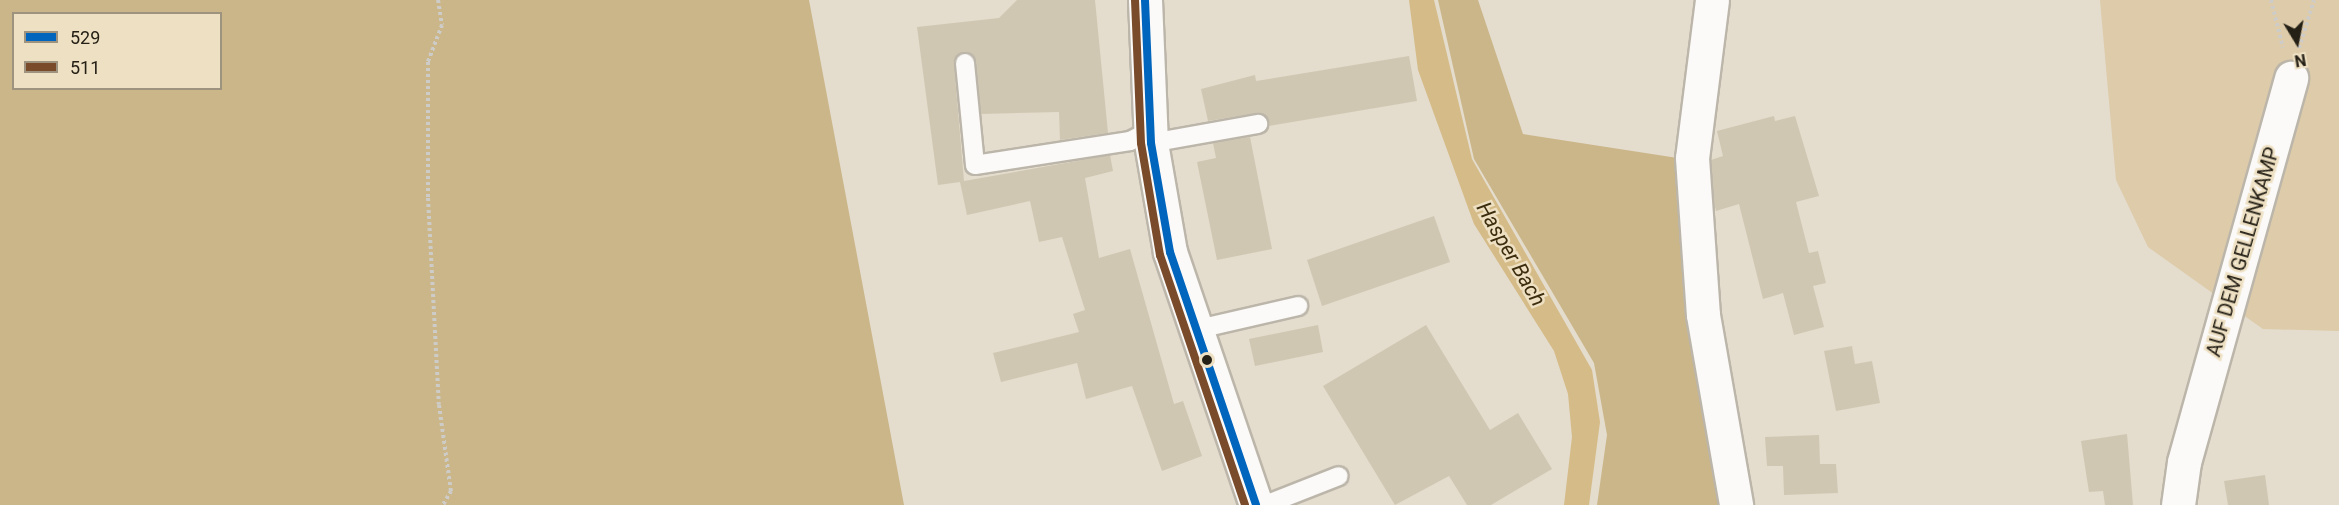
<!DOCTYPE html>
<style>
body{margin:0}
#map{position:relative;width:2339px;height:505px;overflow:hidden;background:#e4dccd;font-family:Roboto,sans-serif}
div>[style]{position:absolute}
.green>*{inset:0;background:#ddcba9}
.forest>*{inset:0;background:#cbb689}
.water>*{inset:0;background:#d5bb87}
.building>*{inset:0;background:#d0c7b2}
.path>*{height:4px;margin-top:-2px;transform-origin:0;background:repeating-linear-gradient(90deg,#ceccc8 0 3px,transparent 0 6px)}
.roads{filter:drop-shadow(2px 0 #bcb6aa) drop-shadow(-2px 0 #bcb6aa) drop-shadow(0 2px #bcb6aa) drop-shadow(0 -2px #bcb6aa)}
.service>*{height:18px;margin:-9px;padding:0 9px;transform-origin:9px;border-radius:9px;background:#fbfaf8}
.minor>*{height:33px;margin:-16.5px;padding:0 16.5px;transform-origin:16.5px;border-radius:16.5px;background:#fbfaf8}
.secondary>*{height:33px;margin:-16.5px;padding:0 16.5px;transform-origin:16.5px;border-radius:16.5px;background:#fbfaf8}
.bus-1>*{height:8px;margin:-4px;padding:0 4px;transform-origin:4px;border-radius:4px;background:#0065bd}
.bus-2>*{height:8px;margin:-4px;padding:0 4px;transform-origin:4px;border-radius:4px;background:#7a4b2a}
.dots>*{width:16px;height:16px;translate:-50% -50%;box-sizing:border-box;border:3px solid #eee0c3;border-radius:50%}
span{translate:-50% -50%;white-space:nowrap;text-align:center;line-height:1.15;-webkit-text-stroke:5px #eee0c3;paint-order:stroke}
.street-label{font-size:20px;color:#252016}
.water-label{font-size:21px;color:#3b2d0d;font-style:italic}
.legend{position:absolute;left:12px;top:12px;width:210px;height:78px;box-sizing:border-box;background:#eee0c3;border:2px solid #9e937e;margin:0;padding:8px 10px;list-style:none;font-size:18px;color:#252016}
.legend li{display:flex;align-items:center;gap:12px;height:30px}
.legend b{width:30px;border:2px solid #9e937e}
.north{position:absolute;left:2267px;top:12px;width:60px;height:60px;-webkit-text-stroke:4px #eee0c3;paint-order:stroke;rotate:170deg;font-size:16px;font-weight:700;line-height:24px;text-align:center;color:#252016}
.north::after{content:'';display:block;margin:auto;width:21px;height:27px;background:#252016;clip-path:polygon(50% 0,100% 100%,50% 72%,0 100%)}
</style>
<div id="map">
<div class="green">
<i style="clip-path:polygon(2100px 0,2339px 0,2339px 331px,2263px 329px,2148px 247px,2116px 180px)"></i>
</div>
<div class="forest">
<i style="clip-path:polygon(evenodd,0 0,809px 0,904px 505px,0 505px,0 0,14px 14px,220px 14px,220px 88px,14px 88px,14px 14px)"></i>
<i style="clip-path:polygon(1438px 0,1478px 0,1523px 134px,1684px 159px,1727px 505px,1597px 505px,1607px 435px,1594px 363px,1474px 159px)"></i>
</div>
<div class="water">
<i style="clip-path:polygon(1409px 0,1434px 0,1472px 159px,1592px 370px,1600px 422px,1589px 505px,1564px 505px,1572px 437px,1568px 394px,1554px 351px,1474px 224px,1418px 70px)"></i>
</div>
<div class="building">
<i style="clip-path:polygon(1017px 0,1095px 0,1108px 133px,1060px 140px,1059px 112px,981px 114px,976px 61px,963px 52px,954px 64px,964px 181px,1110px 155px,1113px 171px,1085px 178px,1099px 258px,1130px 249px,1174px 404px,1183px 401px,1202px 456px,1162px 471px,1132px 386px,1086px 399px,1077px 363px,1001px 382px,993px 353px,1079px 332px,1073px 314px,1085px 310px,1062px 237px,1039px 242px,1030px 201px,967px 215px,960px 182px,938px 185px,917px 27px,999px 18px)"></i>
<i style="clip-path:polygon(1409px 56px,1417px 101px,1269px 126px,1266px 116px,1257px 113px,1208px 121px,1201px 89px,1255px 75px,1256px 81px)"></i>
<i style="clip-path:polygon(1774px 116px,1775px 121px,1795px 116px,1819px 196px,1796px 202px,1809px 253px,1818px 251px,1826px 283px,1813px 286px,1824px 327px,1794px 335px,1783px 293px,1763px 299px,1739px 204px,1716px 211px,1714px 203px,1711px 160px,1723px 156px,1717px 131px)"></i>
<i style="clip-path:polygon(1250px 137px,1272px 249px,1217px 260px,1197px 162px,1216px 158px,1213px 143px)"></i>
<i style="clip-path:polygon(1434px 216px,1450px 262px,1322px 306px,1307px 260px)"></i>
<i style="clip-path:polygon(1318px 325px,1323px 352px,1255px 366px,1249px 339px)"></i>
<i style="clip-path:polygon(1426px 325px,1490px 430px,1518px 413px,1552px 469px,1491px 505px,1467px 505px,1449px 476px,1395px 505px,1323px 386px)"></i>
<i style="clip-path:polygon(1852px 346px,1855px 364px,1872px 361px,1880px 403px,1836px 411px,1824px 351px)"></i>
<i style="clip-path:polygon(2127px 434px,2133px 505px,2105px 505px,2103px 491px,2089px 492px,2081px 441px)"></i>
<i style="clip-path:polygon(1819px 435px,1820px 464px,1836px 464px,1838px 493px,1784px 495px,1783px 466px,1767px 466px,1765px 437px)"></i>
<i style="clip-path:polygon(2265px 475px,2269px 505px,2228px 505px,2224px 481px)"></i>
</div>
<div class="path">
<i style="left:438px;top:0;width:25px;rotate:81deg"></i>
<i style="left:442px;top:25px;width:40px;rotate:111deg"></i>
<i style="left:428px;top:62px;width:136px;rotate:90deg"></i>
<i style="left:428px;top:198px;width:207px;rotate:87deg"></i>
<i style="left:439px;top:405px;width:87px;rotate:82.1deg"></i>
<i style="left:451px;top:491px;width:16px;rotate:120deg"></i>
<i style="left:2271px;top:0;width:49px;rotate:76deg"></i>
<i style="left:2299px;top:48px;width:50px;rotate:-72.6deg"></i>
</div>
<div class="roads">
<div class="service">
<i style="left:965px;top:63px;width:102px;rotate:84.4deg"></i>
<i style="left:975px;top:165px;width:157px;rotate:-8.8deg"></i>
<i style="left:1130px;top:141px;width:22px;rotate:-27deg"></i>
<i style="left:1151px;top:143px;width:109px;rotate:-10.1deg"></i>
<i style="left:1194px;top:330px;width:107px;rotate:-13deg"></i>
<i style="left:1265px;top:505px;width:79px;rotate:-21.4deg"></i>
</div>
<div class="minor">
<i style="left:1712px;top:0;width:159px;rotate:97.2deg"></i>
<i style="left:1692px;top:158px;width:157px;rotate:86deg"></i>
<i style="left:1703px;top:315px;width:193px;rotate:80.1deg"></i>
<i style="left:2178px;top:505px;width:43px;rotate:-82.1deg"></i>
<i style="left:2184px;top:462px;width:399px;rotate:-74.4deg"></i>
</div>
<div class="secondary">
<i style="left:1145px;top:0;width:143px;rotate:87.6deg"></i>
<i style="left:1151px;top:143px;width:111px;rotate:80.1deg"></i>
<i style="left:1170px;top:252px;width:267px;rotate:71.2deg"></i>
</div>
</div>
<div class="bus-1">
<i style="left:1145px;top:0;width:143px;rotate:87.6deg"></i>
<i style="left:1151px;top:143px;width:111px;rotate:80.1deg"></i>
<i style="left:1170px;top:252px;width:267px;rotate:71.2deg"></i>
</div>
<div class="bus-2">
<i style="left:1135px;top:0;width:143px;rotate:87.6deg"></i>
<i style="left:1141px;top:143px;width:114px;rotate:80.4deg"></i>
<i style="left:1160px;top:255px;width:264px;rotate:71.2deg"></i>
</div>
<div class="dots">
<i style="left:1207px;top:360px;background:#252016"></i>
</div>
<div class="street-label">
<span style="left:2243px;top:252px;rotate:-74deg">AUF DEM GELLENKAMP</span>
</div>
<div class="water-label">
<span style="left:1511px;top:254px;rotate:60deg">Hasper Bach</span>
</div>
<ul class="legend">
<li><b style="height:8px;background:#0065bd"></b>529</li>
<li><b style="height:8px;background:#7a4b2a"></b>511</li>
</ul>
<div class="north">N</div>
</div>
